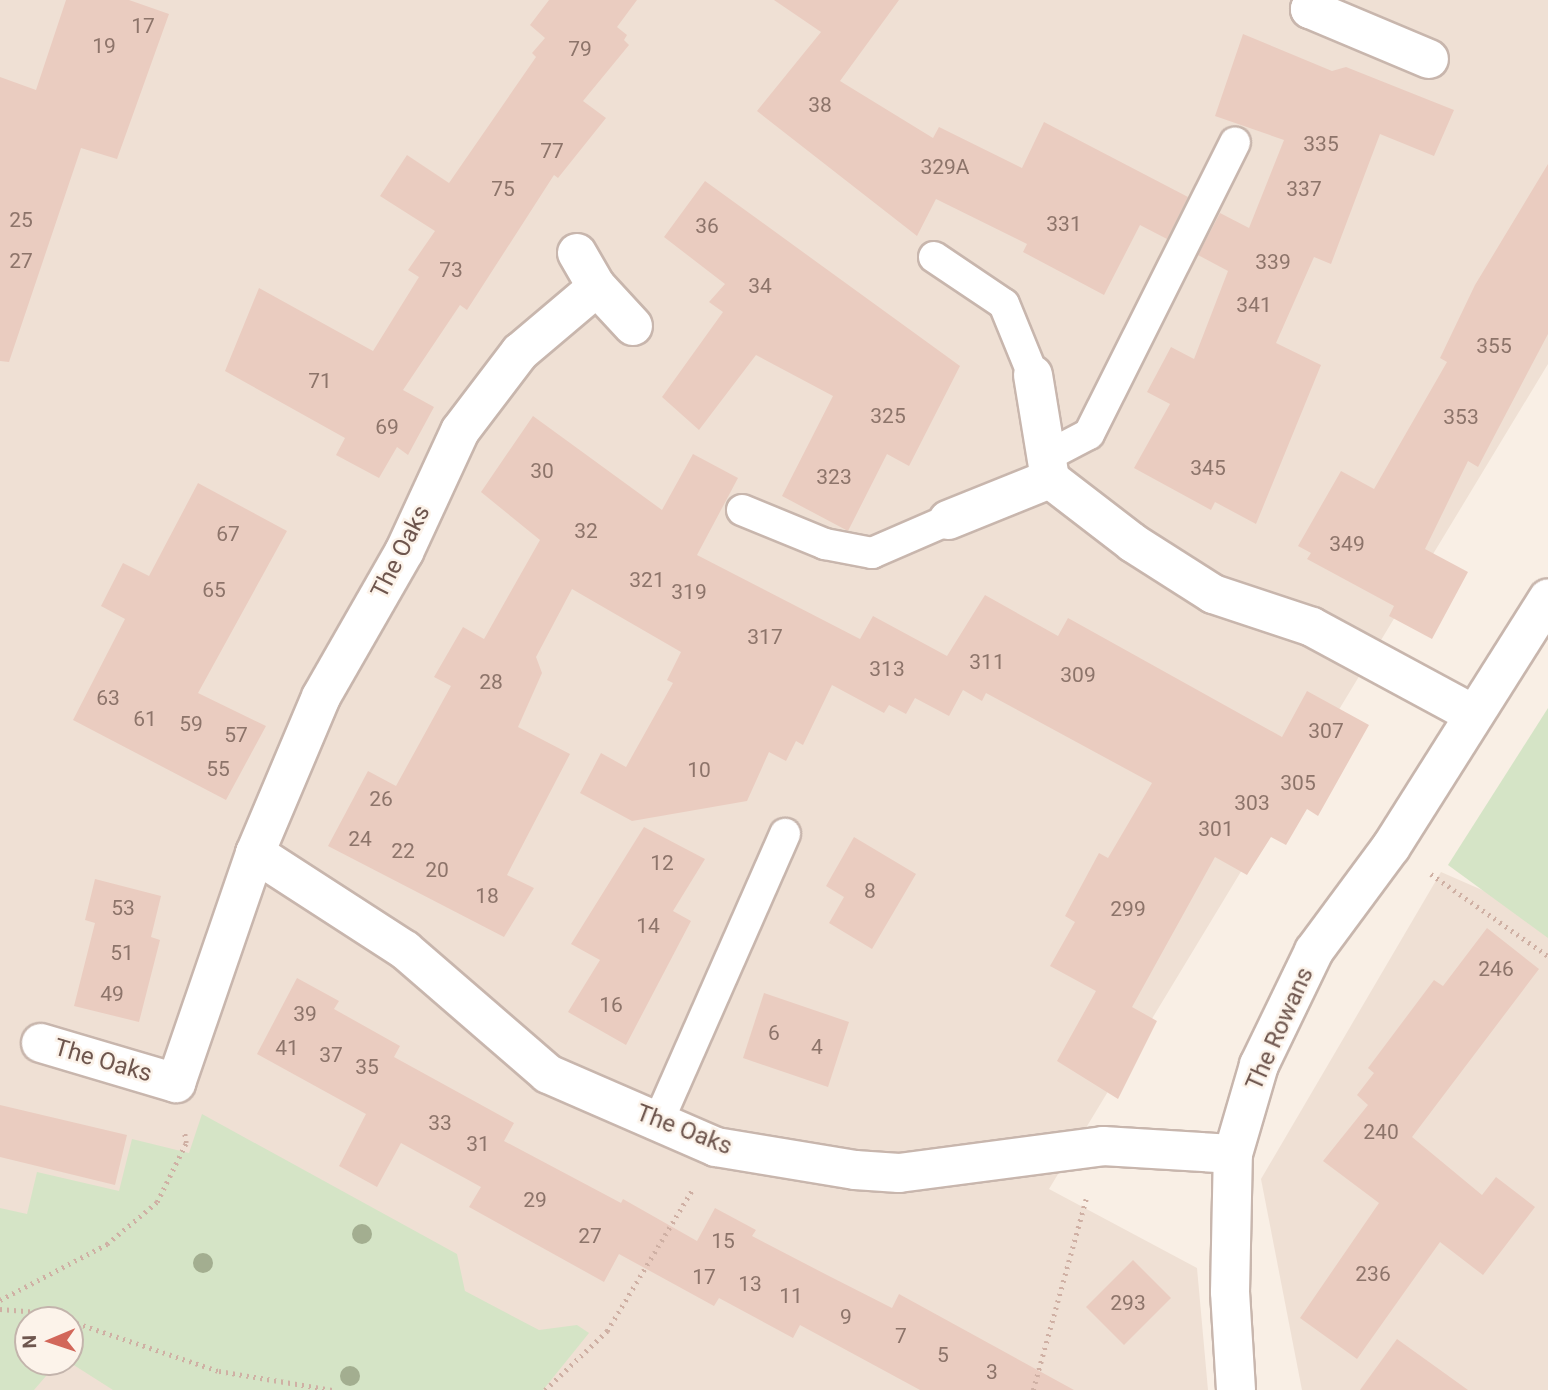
<!DOCTYPE html>
<style>
body{margin:0}
#map{position:relative;width:1548px;height:1390px;overflow:hidden;background:#f9efe5;font-family:Roboto,sans-serif}
div>[style]{position:absolute}
.residential>*{inset:0;background:#efe0d4}
.green>*{inset:0;background:#d5e4c6}
.building>*{inset:0;background:#eaccc0}
.path>*{height:4.5px;margin-top:-2.25px;transform-origin:0;background:repeating-linear-gradient(90deg,#cfb0a4 0 2px,transparent 0 7px)}
.roads{filter:drop-shadow(2px 0 #c8b6ad) drop-shadow(-2px 0 #c8b6ad) drop-shadow(0 2px #c8b6ad) drop-shadow(0 -2px #c8b6ad)}
.service>*{height:30px;margin:-15px;padding:0 15px;transform-origin:15px;border-radius:15px;background:#fff}
.minor>*{height:38px;margin:-19px;padding:0 19px;transform-origin:19px;border-radius:19px;background:#fff}
.trees>*{width:20px;height:20px;margin:-10px;border-radius:50%;background:#a3ae90}
span{translate:-50% -50%;white-space:nowrap;text-align:center;line-height:1.15;-webkit-text-stroke:5px #fcf3ea;paint-order:stroke}
.number-label{font-size:21px;color:#8d746a}
.number-label span{-webkit-text-stroke-width:0}
.street-label{font-size:24px;color:#6e564e}
.north{position:absolute;left:14px;top:1306px;width:70px;height:70px;box-sizing:border-box;background:#fcf3ea;border:2px solid #c3b4ac;border-radius:50%;rotate:268deg;font-size:19px;font-weight:700;line-height:28px;text-align:center;color:#6e564e}
.north::after{content:'';display:block;margin:auto;width:24px;height:32px;background:#d2675a;clip-path:polygon(50% 0,100% 100%,50% 72%,0 100%)}
</style>
<div id="map">
<div class="residential">
<i style="clip-path:polygon(evenodd,0 0,1548px 0,1548px 364px,1049px 1189px,1197px 1268px,1208px 1390px,0 1390px,0 0,28px 1320px,70px 1320px,70px 1362px,28px 1362px,28px 1320px)"></i>
<i style="clip-path:polygon(1441px 872px,1548px 919px,1548px 1390px,1302px 1390px,1261px 1179px)"></i>
</div>
<div class="green">
<i style="clip-path:polygon(1548px 708px,1548px 938px,1448px 865px)"></i>
<i style="clip-path:polygon(202px 1114px,457px 1254px,465px 1291px,539px 1330px,577px 1325px,589px 1333px,543px 1390px,113px 1390px,69px 1362px,70px 1320px,28px 1320px,28px 1362px,58px 1362px,34px 1390px,0 1390px,0 1208px,27px 1214px,37px 1172px,119px 1191px,132px 1139px,189px 1153px)"></i>
</div>
<div class="building">
<i style="clip-path:polygon(66px 0,129px 0,169px 14px,117px 159px,81px 148px,9px 362px,0 361px,0 77px,36px 90px)"></i>
<i style="clip-path:polygon(549px 0,637px 0,617px 27px,627px 35px,624px 40px,629px 45px,583px 101px,606px 118px,558px 178px,554px 175px,467px 310px,460px 305px,403px 390px,434px 407px,408px 455px,397px 447px,379px 478px,336px 455px,345px 438px,225px 371px,259px 288px,373px 351px,419px 277px,408px 270px,435px 231px,380px 196px,407px 155px,449px 183px,536px 57px,532px 53px,545px 38px,530px 25px)"></i>
<i style="clip-path:polygon(774px 0,899px 0,840px 81px,933px 138px,939px 127px,1022px 168px,1044px 122px,1188px 197px,1167px 239px,1140px 225px,1104px 295px,1023px 252px,1027px 244px,936px 199px,917px 236px,757px 111px,821px 32px)"></i>
<i style="clip-path:polygon(1243px 34px,1332px 71px,1346px 67px,1454px 110px,1434px 156px,1380px 134px,1331px 264px,1314px 257px,1276px 343px,1321px 365px,1256px 524px,1215px 502px,1211px 510px,1134px 468px,1170px 404px,1147px 392px,1171px 347px,1194px 359px,1228px 271px,1198px 255px,1220px 213px,1249px 228px,1284px 140px,1215px 116px)"></i>
<i style="clip-path:polygon(1548px 164px,1548px 334px,1478px 467px,1468px 461px,1425px 549px,1468px 572px,1432px 639px,1389px 616px,1394px 606px,1307px 559px,1311px 553px,1298px 546px,1341px 471px,1374px 489px,1447px 362px,1440px 358px,1475px 285px)"></i>
<i style="clip-path:polygon(705px 181px,960px 366px,909px 466px,887px 454px,848px 531px,782px 496px,833px 396px,756px 355px,699px 430px,662px 397px,723px 312px,709px 302px,725px 284px,664px 237px)"></i>
<i style="clip-path:polygon(533px 416px,662px 510px,693px 454px,738px 478px,697px 555px,860px 639px,873px 616px,947px 656px,985px 595px,1058px 636px,1068px 618px,1282px 737px,1307px 691px,1369px 725px,1318px 816px,1307px 809px,1286px 845px,1271px 837px,1247px 875px,1215px 857px,1132px 1007px,1157px 1021px,1118px 1099px,1057px 1061px,1096px 991px,1050px 966px,1075px 922px,1065px 916px,1099px 853px,1108px 858px,1152px 783px,986px 693px,982px 701px,963px 690px,949px 716px,915px 698px,906px 714px,889px 705px,884px 713px,832px 685px,803px 745px,796px 741px,786px 761px,769px 752px,747px 801px,632px 821px,580px 793px,601px 753px,626px 767px,673px 683px,667px 680px,681px 652px,572px 589px,536px 657px,542px 673px,518px 727px,570px 754px,507px 875px,534px 888px,504px 937px,328px 846px,368px 771px,396px 786px,451px 686px,434px 677px,463px 627px,484px 639px,540px 540px,481px 492px)"></i>
<i style="clip-path:polygon(198px 483px,287px 531px,198px 693px,266px 726px,226px 800px,73px 720px,125px 619px,101px 606px,123px 563px,149px 576px)"></i>
<i style="clip-path:polygon(644px 827px,705px 859px,673px 911px,691px 921px,626px 1045px,568px 1012px,600px 960px,571px 944px)"></i>
<i style="clip-path:polygon(854px 837px,916px 874px,872px 949px,829px 923px,844px 897px,826px 886px)"></i>
<i style="clip-path:polygon(95px 879px,161px 896px,151px 937px,160px 940px,139px 1022px,74px 1006px,95px 923px,85px 920px)"></i>
<i style="clip-path:polygon(1487px 928px,1539px 969px,1412px 1137px,1482px 1195px,1496px 1177px,1535px 1207px,1483px 1275px,1440px 1242px,1357px 1359px,1300px 1318px,1379px 1203px,1323px 1161px,1368px 1105px,1357px 1095px,1374px 1073px,1368px 1068px,1434px 980px,1443px 986px)"></i>
<i style="clip-path:polygon(297px 978px,339px 1001px,334px 1009px,400px 1046px,394px 1057px,514px 1123px,504px 1141px,621px 1203px,623px 1199px,697px 1241px,715px 1208px,756px 1230px,752px 1236px,827px 1275px,892px 1308px,899px 1294px,1074px 1390px,920px 1390px,800px 1325px,793px 1338px,719px 1298px,714px 1306px,619px 1254px,604px 1282px,469px 1207px,481px 1187px,401px 1143px,377px 1187px,339px 1166px,366px 1114px,257px 1054px)"></i>
<i style="clip-path:polygon(764px 993px,849px 1022px,828px 1087px,743px 1058px)"></i>
<i style="clip-path:polygon(0 1105px,127px 1135px,115px 1185px,0 1157px)"></i>
<i style="clip-path:polygon(1133px 1260px,1171px 1298px,1124px 1345px,1086px 1307px)"></i>
<i style="clip-path:polygon(1397px 1339px,1468px 1390px,1360px 1390px)"></i>
</div>
<div class="path">
<i style="left:1431px;top:874px;width:143px;rotate:35deg"></i>
<i style="left:0;top:1300px;width:121px;rotate:-27.6deg"></i>
<i style="left:107px;top:1244px;width:65px;rotate:-40deg"></i>
<i style="left:157px;top:1202px;width:66px;rotate:-63.8deg"></i>
<i style="left:186px;top:1143px;width:13px;rotate:-99deg"></i>
<i style="left:0;top:1309px;width:51px;rotate:4.5deg"></i>
<i style="left:51px;top:1313px;width:18px;rotate:22deg"></i>
<i style="left:70px;top:1321px;width:157px;rotate:18.6deg"></i>
<i style="left:219px;top:1371px;width:115px;rotate:9.5deg"></i>
<i style="left:545px;top:1390px;width:86px;rotate:-43.6deg"></i>
<i style="left:607px;top:1331px;width:165px;rotate:-58.9deg"></i>
<i style="left:1033px;top:1390px;width:198px;rotate:-74.5deg"></i>
</div>
<div class="roads">
<div class="service">
<i style="left:934px;top:257px;width:84px;rotate:33.9deg"></i>
<i style="left:1004px;top:304px;width:77px;rotate:67.8deg"></i>
<i style="left:1047px;top:456px;width:47px;rotate:-27.6deg"></i>
<i style="left:1089px;top:434px;width:326px;rotate:-63.4deg"></i>
<i style="left:742px;top:510px;width:90px;rotate:22.3deg"></i>
<i style="left:825px;top:544px;width:48px;rotate:10.8deg"></i>
<i style="left:872px;top:553px;width:83px;rotate:-23.5deg"></i>
<i style="left:658px;top:1122px;width:315px;rotate:-66.2deg"></i>
</div>
<div class="minor">
<i style="left:1314px;top:0;width:10px;rotate:114deg"></i>
<i style="left:1310px;top:9px;width:129px;rotate:22.8deg"></i>
<i style="left:577px;top:253px;width:39px;rotate:60deg"></i>
<i style="left:597px;top:287px;width:53px;rotate:47.3deg"></i>
<i style="left:597px;top:287px;width:101px;rotate:139.8deg"></i>
<i style="left:520px;top:352px;width:99px;rotate:127.2deg"></i>
<i style="left:460px;top:431px;width:133px;rotate:114.8deg"></i>
<i style="left:404px;top:552px;width:167px;rotate:119.8deg"></i>
<i style="left:321px;top:697px;width:169px;rotate:112.9deg"></i>
<i style="left:255px;top:853px;width:179px;rotate:32.9deg"></i>
<i style="left:405px;top:950px;width:189px;rotate:40.9deg"></i>
<i style="left:548px;top:1074px;width:183px;rotate:23.5deg"></i>
<i style="left:716px;top:1147px;width:141px;rotate:9.4deg"></i>
<i style="left:855px;top:1170px;width:44px;rotate:3.9deg"></i>
<i style="left:899px;top:1173px;width:206px;rotate:-7.5deg"></i>
<i style="left:1103px;top:1146px;width:130px;rotate:3.5deg"></i>
<i style="left:1033px;top:375px;width:105px;rotate:80.7deg"></i>
<i style="left:948px;top:520px;width:110px;rotate:-21.9deg"></i>
<i style="left:1050px;top:479px;width:105px;rotate:37.6deg"></i>
<i style="left:1133px;top:543px;width:95px;rotate:32.5deg"></i>
<i style="left:1213px;top:594px;width:104px;rotate:18.4deg"></i>
<i style="left:1312px;top:627px;width:183px;rotate:28.4deg"></i>
<i style="left:41px;top:1043px;width:141px;rotate:16.5deg"></i>
<i style="left:176px;top:1083px;width:243px;rotate:-71deg"></i>
<i style="left:1236px;top:1390px;width:98px;rotate:-93.5deg"></i>
<i style="left:1230px;top:1292px;width:138px;rotate:-88.8deg"></i>
<i style="left:1233px;top:1154px;width:93px;rotate:-73.7deg"></i>
<i style="left:1259px;top:1065px;width:127px;rotate:-64.2deg"></i>
<i style="left:1314px;top:951px;width:129px;rotate:-53.5deg"></i>
<i style="left:1391px;top:847px;width:294px;rotate:-57.7deg"></i>
</div>
</div>
<div class="trees">
<i style="left:362px;top:1234px"></i>
<i style="left:203px;top:1263px"></i>
<i style="left:350px;top:1376px"></i>
</div>
<div class="number-label">
<span style="left:143px;top:26px">17</span>
<span style="left:104px;top:46px">19</span>
<span style="left:580px;top:49px">79</span>
<span style="left:820px;top:105px">38</span>
<span style="left:1321px;top:144px">335</span>
<span style="left:552px;top:151px">77</span>
<span style="left:945px;top:167px">329A</span>
<span style="left:503px;top:189px">75</span>
<span style="left:1304px;top:189px">337</span>
<span style="left:21px;top:220px">25</span>
<span style="left:1064px;top:224px">331</span>
<span style="left:707px;top:226px">36</span>
<span style="left:21px;top:261px">27</span>
<span style="left:1273px;top:262px">339</span>
<span style="left:451px;top:270px">73</span>
<span style="left:760px;top:286px">34</span>
<span style="left:1254px;top:305px">341</span>
<span style="left:1494px;top:346px">355</span>
<span style="left:320px;top:381px">71</span>
<span style="left:888px;top:416px">325</span>
<span style="left:1461px;top:417px">353</span>
<span style="left:387px;top:427px">69</span>
<span style="left:1208px;top:468px">345</span>
<span style="left:542px;top:471px">30</span>
<span style="left:834px;top:477px">323</span>
<span style="left:586px;top:531px">32</span>
<span style="left:228px;top:534px">67</span>
<span style="left:1347px;top:544px">349</span>
<span style="left:647px;top:580px">321</span>
<span style="left:214px;top:590px">65</span>
<span style="left:689px;top:592px">319</span>
<span style="left:765px;top:637px">317</span>
<span style="left:987px;top:662px">311</span>
<span style="left:887px;top:669px">313</span>
<span style="left:1078px;top:675px">309</span>
<span style="left:491px;top:682px">28</span>
<span style="left:108px;top:698px">63</span>
<span style="left:145px;top:719px">61</span>
<span style="left:191px;top:724px">59</span>
<span style="left:1326px;top:731px">307</span>
<span style="left:236px;top:735px">57</span>
<span style="left:218px;top:769px">55</span>
<span style="left:699px;top:770px">10</span>
<span style="left:1298px;top:783px">305</span>
<span style="left:381px;top:799px">26</span>
<span style="left:1252px;top:803px">303</span>
<span style="left:1216px;top:829px">301</span>
<span style="left:360px;top:839px">24</span>
<span style="left:403px;top:851px">22</span>
<span style="left:662px;top:863px">12</span>
<span style="left:437px;top:870px">20</span>
<span style="left:870px;top:891px">8</span>
<span style="left:487px;top:896px">18</span>
<span style="left:123px;top:908px">53</span>
<span style="left:1128px;top:909px">299</span>
<span style="left:648px;top:926px">14</span>
<span style="left:122px;top:953px">51</span>
<span style="left:1496px;top:969px">246</span>
<span style="left:112px;top:994px">49</span>
<span style="left:611px;top:1005px">16</span>
<span style="left:305px;top:1014px">39</span>
<span style="left:774px;top:1033px">6</span>
<span style="left:817px;top:1047px">4</span>
<span style="left:287px;top:1048px">41</span>
<span style="left:331px;top:1055px">37</span>
<span style="left:367px;top:1067px">35</span>
<span style="left:440px;top:1123px">33</span>
<span style="left:1381px;top:1132px">240</span>
<span style="left:478px;top:1144px">31</span>
<span style="left:535px;top:1200px">29</span>
<span style="left:590px;top:1236px">27</span>
<span style="left:723px;top:1241px">15</span>
<span style="left:1373px;top:1274px">236</span>
<span style="left:704px;top:1277px">17</span>
<span style="left:750px;top:1284px">13</span>
<span style="left:791px;top:1296px">11</span>
<span style="left:1128px;top:1303px">293</span>
<span style="left:846px;top:1317px">9</span>
<span style="left:901px;top:1336px">7</span>
<span style="left:943px;top:1355px">5</span>
<span style="left:992px;top:1372px">3</span>
</div>
<div class="street-label">
<span style="left:401px;top:552px;rotate:-63deg">The Oaks</span>
<span style="left:1280px;top:1029px;rotate:-66deg">The Rowans</span>
<span style="left:103px;top:1061px;rotate:16deg">The Oaks</span>
<span style="left:684px;top:1130px;rotate:21deg">The Oaks</span>
</div>
<div class="north">N</div>
</div>
